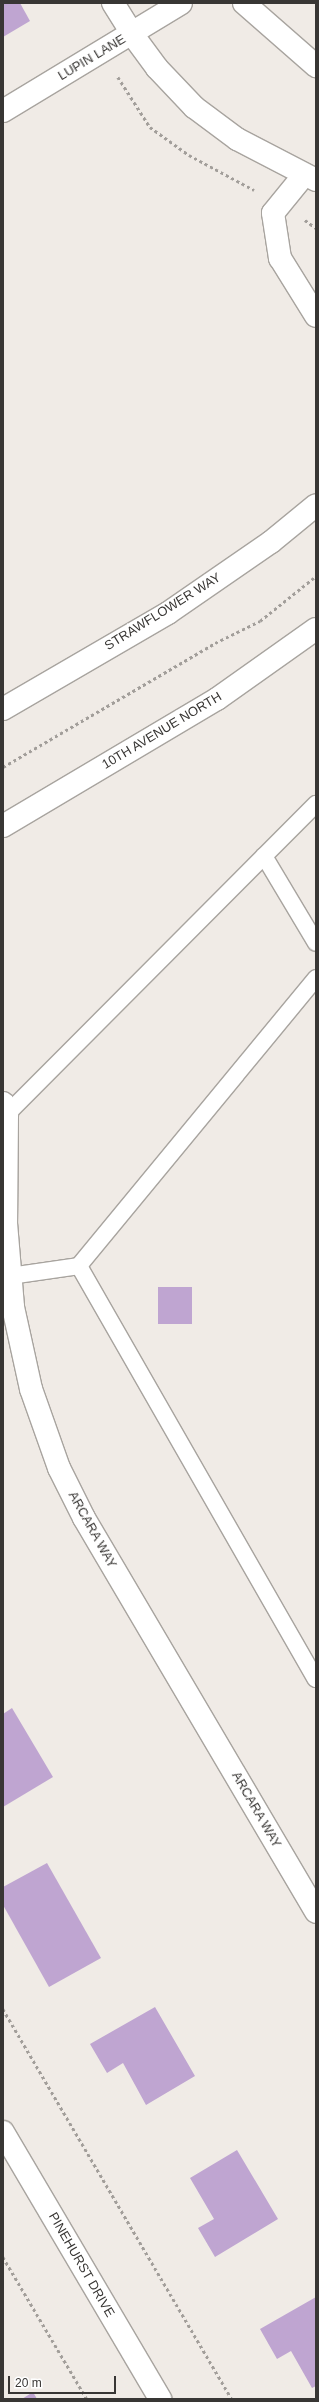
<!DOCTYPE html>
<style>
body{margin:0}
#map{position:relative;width:319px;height:2402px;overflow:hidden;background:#f0ebe6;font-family:Helvetica,sans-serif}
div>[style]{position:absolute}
.building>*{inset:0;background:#bfa5d1}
.path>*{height:2.5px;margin-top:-1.25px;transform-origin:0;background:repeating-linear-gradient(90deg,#a29e9a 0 3px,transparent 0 6px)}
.roads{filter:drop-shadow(1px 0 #a8a49f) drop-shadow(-1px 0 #a8a49f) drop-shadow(0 1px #a8a49f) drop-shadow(0 -1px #a8a49f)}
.lane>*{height:16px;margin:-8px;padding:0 8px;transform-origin:8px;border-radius:8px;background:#fff}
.street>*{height:22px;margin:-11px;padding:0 11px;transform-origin:11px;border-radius:11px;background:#fff}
.secondary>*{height:22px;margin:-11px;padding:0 11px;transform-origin:11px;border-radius:11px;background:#fff}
span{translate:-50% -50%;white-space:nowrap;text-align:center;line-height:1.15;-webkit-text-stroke:3.5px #fff;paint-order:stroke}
.street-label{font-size:13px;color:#383634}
.frame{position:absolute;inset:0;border:4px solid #383634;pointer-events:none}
.scale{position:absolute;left:8px;top:2376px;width:108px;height:18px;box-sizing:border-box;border:2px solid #383634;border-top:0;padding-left:5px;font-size:12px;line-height:14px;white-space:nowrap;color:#383634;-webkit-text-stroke:3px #fff;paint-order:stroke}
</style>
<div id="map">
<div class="building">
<i style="clip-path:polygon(3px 3px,20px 3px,30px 21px,3px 37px)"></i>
<i style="clip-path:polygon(158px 1287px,192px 1287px,192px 1324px,158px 1324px)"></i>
<i style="clip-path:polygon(12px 1708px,53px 1777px,3px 1807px,3px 1714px)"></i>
<i style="clip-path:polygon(47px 1863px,101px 1958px,49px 1987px,3px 1905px,3px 1887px)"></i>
<i style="clip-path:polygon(155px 2007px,195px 2076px,146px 2105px,123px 2063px,107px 2073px,90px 2044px)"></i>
<i style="clip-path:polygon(237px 2150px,278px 2219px,215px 2257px,198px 2228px,214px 2219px,190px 2178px)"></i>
<i style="clip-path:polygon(316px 2297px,316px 2386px,312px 2388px,291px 2351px,277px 2359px,260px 2329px)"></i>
<i style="clip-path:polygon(33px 2392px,37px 2399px,22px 2399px)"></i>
</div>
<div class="path">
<i style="left:118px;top:77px;width:59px;rotate:57.4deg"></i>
<i style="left:150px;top:127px;width:48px;rotate:35.7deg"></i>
<i style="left:189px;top:155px;width:74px;rotate:28.3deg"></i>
<i style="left:305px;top:220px;width:14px;rotate:36deg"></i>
<i style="left:3px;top:767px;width:246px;rotate:-30.3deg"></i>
<i style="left:215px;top:643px;width:50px;rotate:-26.1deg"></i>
<i style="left:260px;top:621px;width:72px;rotate:-38.8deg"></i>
<i style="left:3px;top:2009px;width:452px;rotate:59.6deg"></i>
<i style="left:3px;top:2257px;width:165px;rotate:59.4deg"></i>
</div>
<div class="roads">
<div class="lane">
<i style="left:264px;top:856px;width:101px;rotate:59.1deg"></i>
<i style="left:316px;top:978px;width:373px;rotate:129.5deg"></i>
<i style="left:79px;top:1266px;width:476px;rotate:60.2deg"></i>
<i style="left:7px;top:1114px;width:438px;rotate:-45.1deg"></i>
<i style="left:10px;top:1276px;width:70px;rotate:-8.2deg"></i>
</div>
<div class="street">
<i style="left:113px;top:3px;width:36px;rotate:58deg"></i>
<i style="left:132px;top:34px;width:42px;rotate:53.7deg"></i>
<i style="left:157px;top:68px;width:54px;rotate:46.5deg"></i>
<i style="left:194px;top:107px;width:54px;rotate:36.7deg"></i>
<i style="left:237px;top:139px;width:89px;rotate:27.4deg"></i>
<i style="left:244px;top:3px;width:96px;rotate:41.2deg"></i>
<i style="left:3px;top:111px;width:208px;rotate:-31.2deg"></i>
<i style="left:304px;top:175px;width:49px;rotate:129.2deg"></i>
<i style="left:273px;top:213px;width:46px;rotate:81.2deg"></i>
<i style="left:280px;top:258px;width:68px;rotate:58.2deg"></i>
<i style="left:3px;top:709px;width:191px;rotate:-30.2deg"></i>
<i style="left:168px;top:613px;width:125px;rotate:-34.6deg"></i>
<i style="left:271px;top:542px;width:58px;rotate:-39.4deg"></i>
<i style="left:3px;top:1103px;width:12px;rotate:70deg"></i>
<i style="left:7px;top:1114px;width:109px;rotate:90.5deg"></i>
<i style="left:6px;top:1223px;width:84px;rotate:85.2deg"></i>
<i style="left:13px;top:1307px;width:84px;rotate:77.6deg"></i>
<i style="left:31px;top:1389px;width:84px;rotate:70.5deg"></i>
<i style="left:59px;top:1468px;width:56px;rotate:63.4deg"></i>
<i style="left:84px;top:1518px;width:457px;rotate:59.5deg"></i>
</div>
<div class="secondary">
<i style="left:3px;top:826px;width:249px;rotate:-30.7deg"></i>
<i style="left:217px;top:699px;width:121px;rotate:-35.3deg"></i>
<i style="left:3px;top:2132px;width:310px;rotate:59.5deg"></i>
</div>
</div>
<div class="street-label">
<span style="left:92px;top:58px;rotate:-31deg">LUPIN LANE</span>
<span style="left:163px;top:612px;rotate:-32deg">STRAWFLOWER WAY</span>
<span style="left:162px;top:731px;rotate:-31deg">10TH AVENUE NORTH</span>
<span style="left:92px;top:1530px;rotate:61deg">ARCARA WAY</span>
<span style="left:256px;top:1810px;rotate:60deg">ARCARA WAY</span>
<span style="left:81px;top:2265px;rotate:60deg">PINEHURST DRIVE</span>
</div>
<div class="frame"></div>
<div class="scale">20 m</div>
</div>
